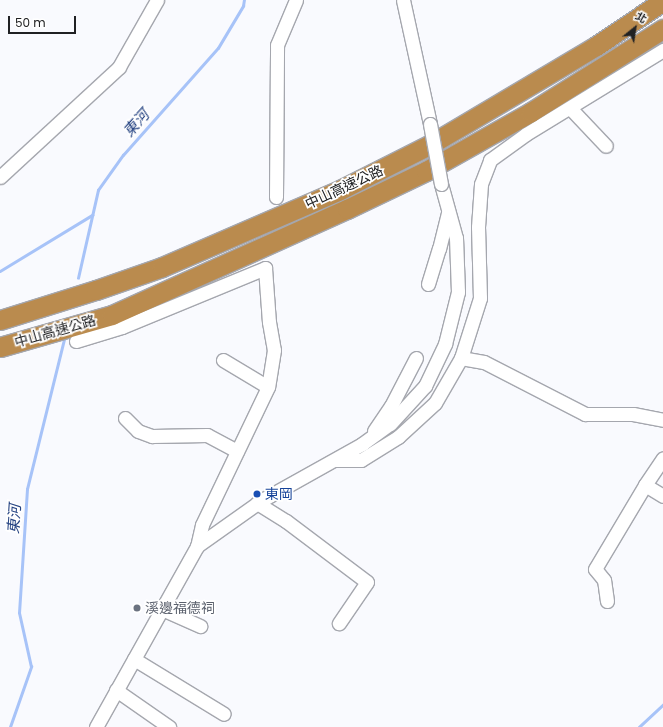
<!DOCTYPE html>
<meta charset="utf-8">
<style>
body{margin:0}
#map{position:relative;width:663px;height:727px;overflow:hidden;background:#f9fafe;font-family:Poppins,"Noto Sans TC",sans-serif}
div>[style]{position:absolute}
.stream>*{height:2.5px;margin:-1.25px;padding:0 1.25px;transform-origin:1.25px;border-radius:1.25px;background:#a7c3f8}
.roads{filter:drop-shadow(1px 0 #a5a7ae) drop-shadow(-1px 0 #a5a7ae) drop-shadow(0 1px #a5a7ae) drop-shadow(0 -1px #a5a7ae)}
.minor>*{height:13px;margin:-6.5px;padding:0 6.5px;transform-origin:6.5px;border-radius:6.5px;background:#fff}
.highway>*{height:19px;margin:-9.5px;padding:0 9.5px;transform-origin:9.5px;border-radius:9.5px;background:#ba8b4e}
.bridges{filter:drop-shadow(1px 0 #a5a7ae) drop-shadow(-1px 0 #a5a7ae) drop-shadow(0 1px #a5a7ae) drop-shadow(0 -1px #a5a7ae)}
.minor-bridge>*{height:13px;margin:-6.5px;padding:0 6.5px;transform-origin:6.5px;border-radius:6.5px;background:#fff}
.dots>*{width:11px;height:11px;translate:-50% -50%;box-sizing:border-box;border:2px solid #fff;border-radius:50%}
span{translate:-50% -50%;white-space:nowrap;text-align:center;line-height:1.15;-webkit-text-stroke:3.5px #fff;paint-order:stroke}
.street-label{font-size:14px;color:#202123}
.transit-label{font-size:14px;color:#164399}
.left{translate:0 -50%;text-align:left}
.worship-label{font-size:14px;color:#5b616d}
.water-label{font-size:15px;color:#254382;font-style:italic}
.north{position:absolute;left:615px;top:8px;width:40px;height:40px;-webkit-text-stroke:3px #fff;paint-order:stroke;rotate:30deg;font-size:11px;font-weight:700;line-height:16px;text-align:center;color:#202123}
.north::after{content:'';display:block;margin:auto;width:14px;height:18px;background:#202123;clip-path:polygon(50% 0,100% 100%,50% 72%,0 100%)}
.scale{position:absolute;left:8px;top:16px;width:68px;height:18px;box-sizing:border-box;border:2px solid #202123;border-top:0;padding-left:5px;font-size:12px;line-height:14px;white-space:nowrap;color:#202123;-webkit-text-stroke:3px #fff;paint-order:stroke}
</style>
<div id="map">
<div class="stream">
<i style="left:0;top:271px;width:108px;rotate:-31.3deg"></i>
<i style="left:78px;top:278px;width:90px;rotate:-77.2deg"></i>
<i style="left:98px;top:190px;width:43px;rotate:-54.5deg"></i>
<i style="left:123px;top:155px;width:143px;rotate:-48.4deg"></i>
<i style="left:218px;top:48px;width:49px;rotate:-59.2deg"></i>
<i style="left:243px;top:6px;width:6px;rotate:-81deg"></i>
<i style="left:10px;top:727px;width:64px;rotate:-70.7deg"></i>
<i style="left:31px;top:667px;width:55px;rotate:-102.5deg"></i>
<i style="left:19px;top:613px;width:124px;rotate:-86.3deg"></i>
<i style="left:27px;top:489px;width:159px;rotate:-76.1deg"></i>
<i style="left:639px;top:727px;width:33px;rotate:-43deg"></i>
</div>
<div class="roads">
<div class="minor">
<i style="left:403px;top:0;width:127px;rotate:77.7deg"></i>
<i style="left:570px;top:108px;width:52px;rotate:46.5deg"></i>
<i style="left:0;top:177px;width:162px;rotate:-42.7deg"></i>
<i style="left:119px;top:67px;width:77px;rotate:-60.4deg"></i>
<i style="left:276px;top:197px;width:152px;rotate:-89.6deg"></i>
<i style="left:277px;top:45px;width:49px;rotate:-67.1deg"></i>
<i style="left:428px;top:284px;width:37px;rotate:-73deg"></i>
<i style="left:439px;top:249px;width:38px;rotate:-76deg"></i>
<i style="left:76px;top:341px;width:48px;rotate:-16.9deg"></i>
<i style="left:122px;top:327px;width:155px;rotate:-22.4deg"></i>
<i style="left:265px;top:268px;width:54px;rotate:85.8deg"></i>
<i style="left:269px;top:322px;width:28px;rotate:80deg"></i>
<i style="left:274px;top:350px;width:37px;rotate:99deg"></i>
<i style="left:268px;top:387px;width:153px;rotate:115.6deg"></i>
<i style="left:202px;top:525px;width:22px;rotate:103deg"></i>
<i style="left:461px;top:358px;width:23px;rotate:10deg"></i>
<i style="left:484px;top:362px;width:114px;rotate:27.2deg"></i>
<i style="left:585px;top:414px;width:48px"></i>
<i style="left:633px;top:414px;width:31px;rotate:11deg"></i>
<i style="left:223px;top:360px;width:52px;rotate:31deg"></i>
<i style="left:125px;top:418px;width:18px;rotate:45deg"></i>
<i style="left:138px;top:431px;width:15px;rotate:20deg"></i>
<i style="left:152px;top:436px;width:55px;rotate:-1deg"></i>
<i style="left:207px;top:435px;width:34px;rotate:28deg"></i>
<i style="left:374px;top:431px;width:30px;rotate:-56deg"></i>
<i style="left:391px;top:406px;width:54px;rotate:-62.5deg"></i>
<i style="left:335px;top:460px;width:26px"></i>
<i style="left:361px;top:460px;width:44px;rotate:-31.9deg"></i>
<i style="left:398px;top:437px;width:50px;rotate:-42.6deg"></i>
<i style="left:435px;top:403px;width:52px;rotate:-60deg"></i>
<i style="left:461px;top:358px;width:63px;rotate:-72.4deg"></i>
<i style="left:480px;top:298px;width:71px;rotate:-91.6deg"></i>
<i style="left:478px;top:227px;width:43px;rotate:-86deg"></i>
<i style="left:481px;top:184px;width:26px;rotate:-69deg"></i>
<i style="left:490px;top:160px;width:44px;rotate:-35.8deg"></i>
<i style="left:526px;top:134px;width:161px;rotate:-31.5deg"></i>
<i style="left:645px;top:485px;width:21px;rotate:31deg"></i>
<i style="left:257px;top:503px;width:34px;rotate:32deg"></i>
<i style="left:286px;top:521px;width:101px;rotate:37deg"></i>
<i style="left:367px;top:582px;width:50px;rotate:124.3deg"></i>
<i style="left:607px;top:601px;width:21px;rotate:-98deg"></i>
<i style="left:604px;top:580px;width:14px;rotate:-129deg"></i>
<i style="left:595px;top:569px;width:98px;rotate:-59.2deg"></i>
<i style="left:645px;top:485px;width:32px;rotate:-56deg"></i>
<i style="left:162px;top:609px;width:42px;rotate:24.1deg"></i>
<i style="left:134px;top:659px;width:105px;rotate:31.4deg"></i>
<i style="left:116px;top:690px;width:65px;rotate:34.9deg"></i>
<i style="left:96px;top:727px;width:207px;rotate:-60.8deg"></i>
<i style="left:197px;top:546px;width:80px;rotate:-35.3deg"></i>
<i style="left:262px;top:500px;width:115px;rotate:-29.2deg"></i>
<i style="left:362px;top:444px;width:34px;rotate:-36deg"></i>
<i style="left:390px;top:424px;width:52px;rotate:-47.4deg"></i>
<i style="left:425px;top:386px;width:47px;rotate:-64.5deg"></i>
<i style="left:445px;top:344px;width:54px;rotate:-76deg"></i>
<i style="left:458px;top:292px;width:54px;rotate:-92.1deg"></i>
<i style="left:456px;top:238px;width:56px;rotate:-105.5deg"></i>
</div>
<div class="highway">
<i style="left:0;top:320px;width:101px;rotate:-17.4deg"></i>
<i style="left:96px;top:290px;width:70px;rotate:-19.2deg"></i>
<i style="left:162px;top:267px;width:194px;rotate:-23.4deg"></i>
<i style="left:340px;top:190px;width:102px;rotate:-26.8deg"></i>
<i style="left:431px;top:144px;width:192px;rotate:-30.7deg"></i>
<i style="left:596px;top:46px;width:81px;rotate:-33.9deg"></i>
<i style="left:0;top:347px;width:116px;rotate:-15.9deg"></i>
<i style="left:112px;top:315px;width:258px;rotate:-24.3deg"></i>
<i style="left:347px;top:209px;width:88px;rotate:-25.7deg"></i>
<i style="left:426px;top:171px;width:120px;rotate:-29.3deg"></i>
<i style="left:531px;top:112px;width:156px;rotate:-32.2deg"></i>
</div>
</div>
<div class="bridges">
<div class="minor-bridge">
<i style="left:430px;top:124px;width:61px;rotate:79.6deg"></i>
</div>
</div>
<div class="dots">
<i style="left:257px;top:494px;background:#1a4fb4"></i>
<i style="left:137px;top:608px;background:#6b7280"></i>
</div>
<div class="street-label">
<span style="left:344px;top:187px;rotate:-25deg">中山高速公路</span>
<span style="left:55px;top:331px;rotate:-16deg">中山高速公路</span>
</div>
<div class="transit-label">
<span class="left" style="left:265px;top:494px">東岡</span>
</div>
<div class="worship-label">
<span class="left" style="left:145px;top:608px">溪邊福德祠</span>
</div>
<div class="water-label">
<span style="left:136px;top:123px;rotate:-48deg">東河</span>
<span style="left:14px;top:519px;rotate:-86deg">東河</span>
</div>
<div class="north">北</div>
<div class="scale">50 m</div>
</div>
